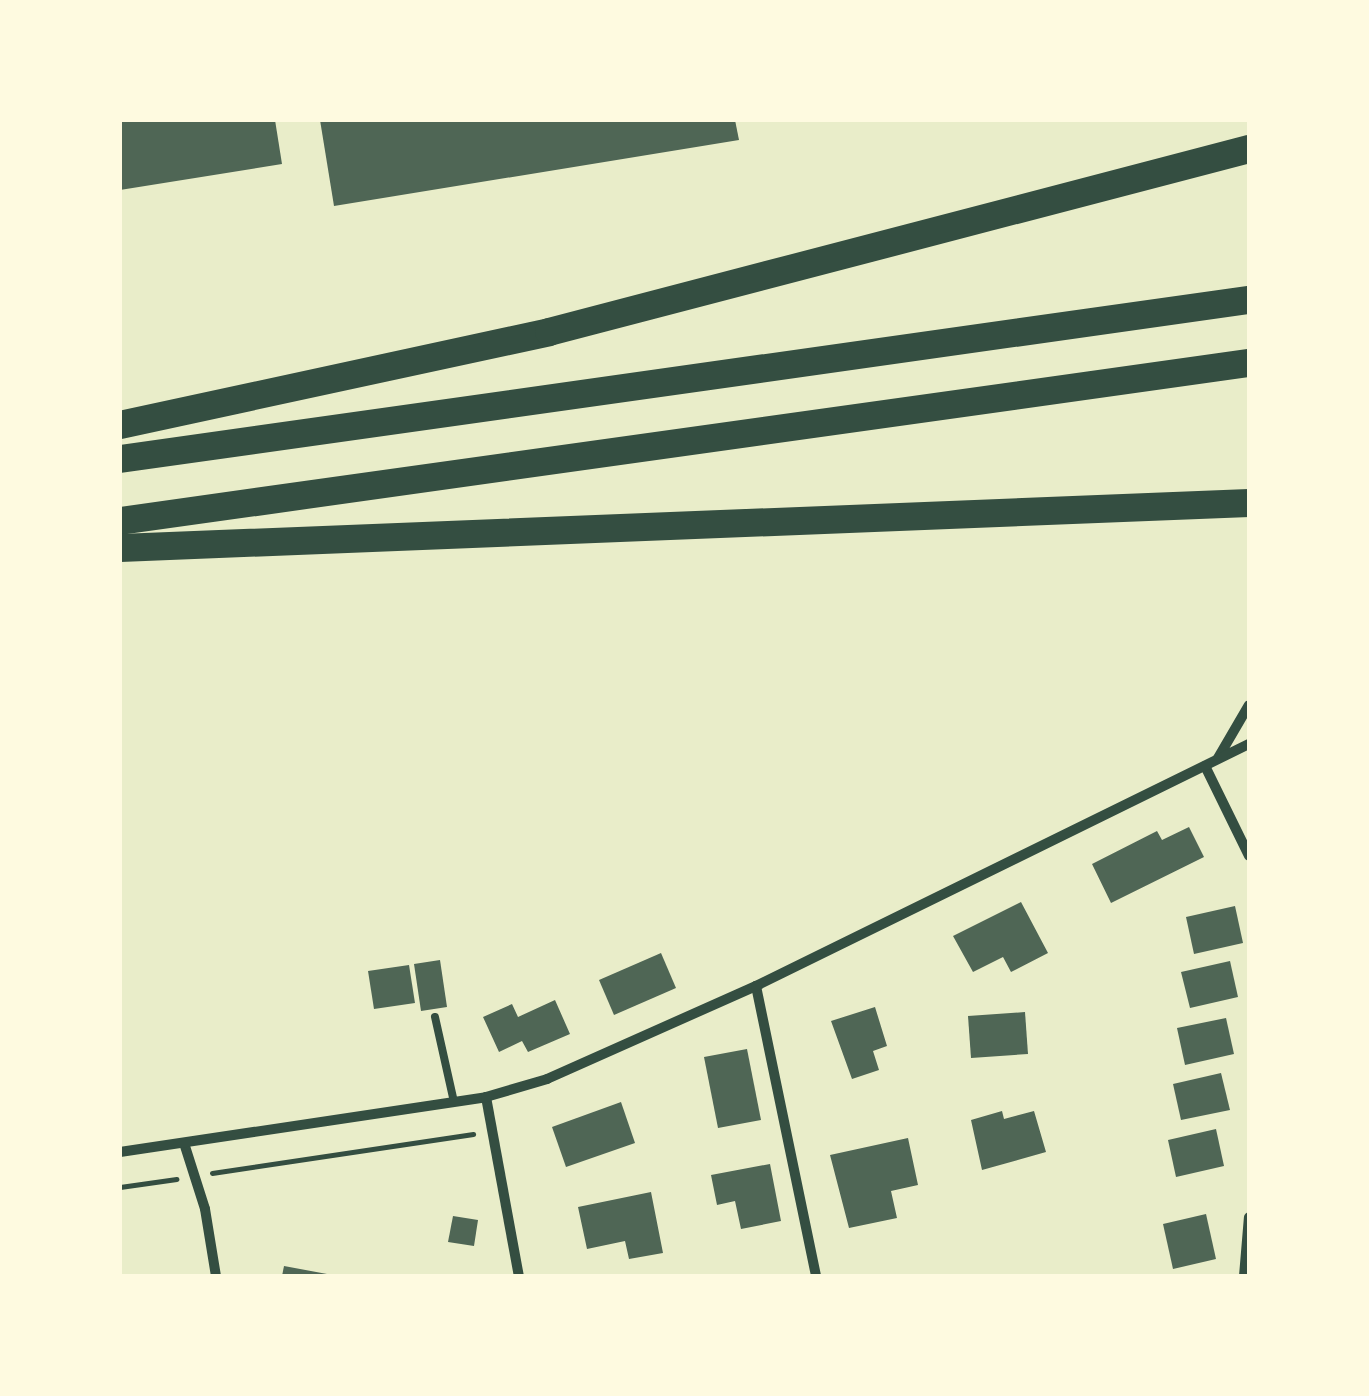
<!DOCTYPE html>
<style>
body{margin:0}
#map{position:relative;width:1369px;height:1396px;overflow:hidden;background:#e9edc9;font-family:"Times New Roman",serif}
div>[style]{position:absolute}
.building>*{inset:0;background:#4f6655}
.path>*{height:5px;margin:-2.5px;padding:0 2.5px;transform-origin:2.5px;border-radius:2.5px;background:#344e41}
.service>*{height:8px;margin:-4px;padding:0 4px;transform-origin:4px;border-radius:4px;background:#344e41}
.minor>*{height:10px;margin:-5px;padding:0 5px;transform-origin:5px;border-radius:5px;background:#344e41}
.motorway>*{height:28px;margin:-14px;padding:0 14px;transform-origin:14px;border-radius:14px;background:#344e41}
span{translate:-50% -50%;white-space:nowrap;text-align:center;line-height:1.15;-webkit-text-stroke:10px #fefae0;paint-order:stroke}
.frame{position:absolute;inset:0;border:122px solid #fefae0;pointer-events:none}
</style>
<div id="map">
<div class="building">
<i style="clip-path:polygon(120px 120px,275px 120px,282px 164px,120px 190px)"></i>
<i style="clip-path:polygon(320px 120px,735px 120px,739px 140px,334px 206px)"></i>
<i style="clip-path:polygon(1189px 827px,1204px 857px,1111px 903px,1092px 864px,1157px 831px,1162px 840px)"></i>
<i style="clip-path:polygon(1021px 902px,1048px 953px,1011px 972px,1003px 957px,973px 972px,953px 936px)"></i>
<i style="clip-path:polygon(1235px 906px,1243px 943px,1194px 954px,1186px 917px)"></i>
<i style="clip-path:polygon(661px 953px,676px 988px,614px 1015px,599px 980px)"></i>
<i style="clip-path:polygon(440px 960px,447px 1007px,421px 1011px,414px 964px)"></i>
<i style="clip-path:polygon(1230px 961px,1238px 997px,1190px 1008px,1181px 972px)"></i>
<i style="clip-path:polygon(409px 965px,415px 1003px,374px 1009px,368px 971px)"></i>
<i style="clip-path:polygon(555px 1000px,570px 1034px,528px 1052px,522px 1041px,499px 1052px,483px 1017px,512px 1004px,518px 1017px)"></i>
<i style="clip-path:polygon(875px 1007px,887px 1046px,873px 1051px,879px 1070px,852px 1079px,831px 1021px)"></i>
<i style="clip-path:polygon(1025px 1012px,1028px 1054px,971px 1058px,968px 1016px)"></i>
<i style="clip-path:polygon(1226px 1018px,1234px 1054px,1185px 1065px,1177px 1028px)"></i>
<i style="clip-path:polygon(747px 1049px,761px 1120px,718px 1128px,704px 1057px)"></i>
<i style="clip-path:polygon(1221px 1073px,1230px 1110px,1181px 1120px,1173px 1084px)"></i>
<i style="clip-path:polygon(621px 1102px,635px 1143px,566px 1167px,552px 1127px)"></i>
<i style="clip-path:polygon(1002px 1111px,1004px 1119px,1034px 1111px,1046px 1152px,982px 1170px,971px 1120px)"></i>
<i style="clip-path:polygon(1216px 1129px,1224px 1166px,1176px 1177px,1168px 1140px)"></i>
<i style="clip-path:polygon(908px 1138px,918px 1185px,891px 1191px,897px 1218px,849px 1228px,830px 1155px)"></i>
<i style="clip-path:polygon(770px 1164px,781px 1221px,741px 1229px,735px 1201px,717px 1205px,711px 1175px)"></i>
<i style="clip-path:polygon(651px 1192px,663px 1253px,629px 1259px,625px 1241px,587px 1249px,578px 1207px)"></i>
<i style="clip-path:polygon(1206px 1214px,1216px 1259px,1173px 1269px,1163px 1224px)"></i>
<i style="clip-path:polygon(453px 1216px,478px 1220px,474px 1246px,448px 1242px)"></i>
<i style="clip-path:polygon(284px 1266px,327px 1274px,327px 1276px,282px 1276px)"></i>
</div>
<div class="path">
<i style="left:212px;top:1173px;width:264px;rotate:-8.5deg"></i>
<i style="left:120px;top:1187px;width:57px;rotate:-8.1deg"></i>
</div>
<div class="service">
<i style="left:435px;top:1017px;width:87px;rotate:77.4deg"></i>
</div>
<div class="minor">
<i style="left:1218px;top:758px;width:61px;rotate:-59.7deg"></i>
<i style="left:1205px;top:766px;width:100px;rotate:63.9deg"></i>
<i style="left:756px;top:986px;width:296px;rotate:78.3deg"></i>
<i style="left:486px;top:1097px;width:182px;rotate:79.6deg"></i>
<i style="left:184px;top:1143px;width:69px;rotate:72.3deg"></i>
<i style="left:205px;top:1209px;width:68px;rotate:80.7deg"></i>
<i style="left:120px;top:1152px;width:370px;rotate:-8.5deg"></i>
<i style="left:486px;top:1097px;width:64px;rotate:-16.4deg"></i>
<i style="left:547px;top:1079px;width:229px;rotate:-24deg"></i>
<i style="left:756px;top:986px;width:549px;rotate:-26.15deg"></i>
<i style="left:1244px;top:1276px;width:59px;rotate:-85.2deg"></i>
</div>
<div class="motorway">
<i style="left:120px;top:425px;width:439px;rotate:-12.2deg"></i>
<i style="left:549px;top:332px;width:724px;rotate:-14.65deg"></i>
<i style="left:120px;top:459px;width:1140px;rotate:-8.02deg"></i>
<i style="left:120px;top:521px;width:1140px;rotate:-7.97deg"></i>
<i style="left:120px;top:548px;width:1130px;rotate:-2.28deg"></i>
</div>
<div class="frame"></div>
</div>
